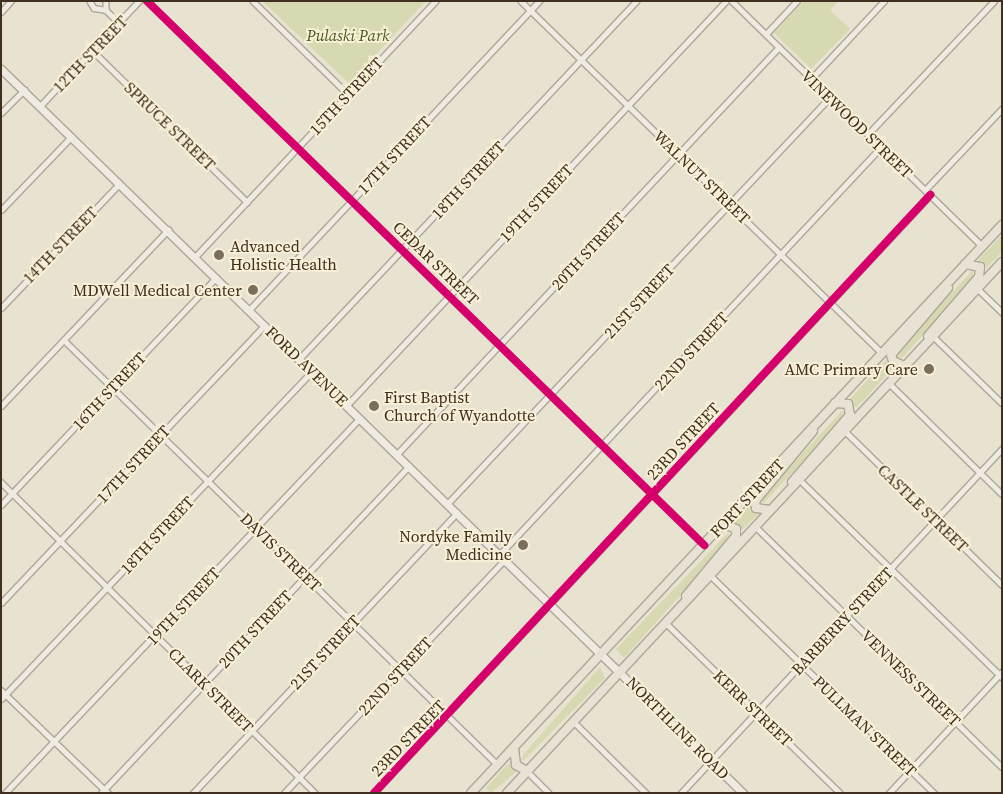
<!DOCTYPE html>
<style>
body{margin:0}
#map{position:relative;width:1003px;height:794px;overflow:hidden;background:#e8e2d0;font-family:"Source Serif 4",serif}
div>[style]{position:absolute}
.green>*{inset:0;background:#d6d9b1}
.roads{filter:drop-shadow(1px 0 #ada798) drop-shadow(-1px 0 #ada798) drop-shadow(0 1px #ada798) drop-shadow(0 -1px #ada798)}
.street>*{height:4.5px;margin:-2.25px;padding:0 2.25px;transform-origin:2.25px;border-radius:2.25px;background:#efebe2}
.secondary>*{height:7px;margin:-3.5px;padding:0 3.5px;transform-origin:3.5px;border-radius:3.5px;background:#efebe2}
.primary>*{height:8px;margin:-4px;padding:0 4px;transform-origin:4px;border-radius:4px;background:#e7e2d3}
.cycleway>*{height:8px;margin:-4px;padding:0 4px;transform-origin:4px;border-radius:4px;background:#d6006c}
.dots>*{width:14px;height:14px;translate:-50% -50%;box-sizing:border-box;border:2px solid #f8f0d6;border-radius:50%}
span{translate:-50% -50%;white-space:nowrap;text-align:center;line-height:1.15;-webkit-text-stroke:4px #f8f0d6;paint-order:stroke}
.park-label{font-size:16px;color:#4a5c23;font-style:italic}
.street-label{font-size:16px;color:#3e2f1e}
.poi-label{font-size:16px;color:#3e2f1e}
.left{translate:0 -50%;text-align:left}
.right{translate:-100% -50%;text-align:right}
.frame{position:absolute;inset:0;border:2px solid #3e2f1e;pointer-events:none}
</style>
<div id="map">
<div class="green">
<i style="clip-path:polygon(262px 1px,426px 1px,349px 83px)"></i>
<i style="clip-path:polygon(804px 1px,839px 1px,830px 10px,850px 29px,811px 69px,774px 33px)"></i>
<i style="clip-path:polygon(1002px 235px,1002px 252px,985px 269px,978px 260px)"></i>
<i style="clip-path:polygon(973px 270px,973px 280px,902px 358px,897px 358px,899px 348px)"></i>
<i style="clip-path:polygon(886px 360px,893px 368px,856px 408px,849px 400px)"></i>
<i style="clip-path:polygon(844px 409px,842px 419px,762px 505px,763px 495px)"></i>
<i style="clip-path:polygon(750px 505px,758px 514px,741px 531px,734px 523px)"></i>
<i style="clip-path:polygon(729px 532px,727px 543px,624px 658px,616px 649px)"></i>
<i style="clip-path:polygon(600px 667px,605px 678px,522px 762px,523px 755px)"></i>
<i style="clip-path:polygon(509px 763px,516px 772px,491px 793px,486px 788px)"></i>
</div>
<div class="roads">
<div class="street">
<i style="left:90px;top:1px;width:8px;rotate:60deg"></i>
<i style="left:94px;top:8px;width:12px;rotate:9deg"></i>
<i style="left:106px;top:10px;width:18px;rotate:45deg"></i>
<i style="left:106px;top:1px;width:9px;rotate:90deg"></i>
<i style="left:147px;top:1px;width:779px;rotate:44.32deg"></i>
<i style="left:253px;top:1px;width:133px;rotate:44.4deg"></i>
<i style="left:521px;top:1px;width:504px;rotate:44.28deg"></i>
<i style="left:732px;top:1px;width:350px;rotate:44.4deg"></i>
<i style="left:1px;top:12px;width:15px;rotate:-48deg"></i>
<i style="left:766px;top:34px;width:45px;rotate:-46.8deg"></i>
<i style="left:93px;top:51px;width:216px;rotate:44.4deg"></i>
<i style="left:811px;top:79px;width:107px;rotate:-46.9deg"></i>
<i style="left:40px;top:106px;width:144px;rotate:-46.7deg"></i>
<i style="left:1px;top:113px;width:33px;rotate:-45deg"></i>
<i style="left:868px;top:134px;width:183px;rotate:-46.5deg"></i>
<i style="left:925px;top:190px;width:112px;rotate:-46.5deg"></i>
<i style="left:1px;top:210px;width:101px;rotate:-46.2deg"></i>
<i style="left:195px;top:257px;width:351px;rotate:-46.8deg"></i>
<i style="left:977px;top:288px;width:35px;rotate:44deg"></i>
<i style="left:1px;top:308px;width:171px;rotate:-46.4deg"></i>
<i style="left:249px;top:310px;width:424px;rotate:-46.8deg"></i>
<i style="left:933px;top:336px;width:96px;rotate:44.2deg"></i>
<i style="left:64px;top:340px;width:607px;rotate:44.4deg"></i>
<i style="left:299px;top:359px;width:492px;rotate:-46.7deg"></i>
<i style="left:889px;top:383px;width:158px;rotate:44.5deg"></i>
<i style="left:347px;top:405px;width:554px;rotate:-46.83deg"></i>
<i style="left:1px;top:406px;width:243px;rotate:-46.5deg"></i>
<i style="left:845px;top:431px;width:220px;rotate:44.4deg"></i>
<i style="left:397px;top:454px;width:558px;rotate:-46.81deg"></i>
<i style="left:799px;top:479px;width:284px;rotate:44.3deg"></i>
<i style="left:1px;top:482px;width:442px;rotate:44.7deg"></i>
<i style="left:448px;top:503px;width:557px;rotate:-46.74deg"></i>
<i style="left:1px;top:505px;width:313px;rotate:-46.6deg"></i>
<i style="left:755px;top:526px;width:345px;rotate:44.3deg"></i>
<i style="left:500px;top:554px;width:558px;rotate:-46.89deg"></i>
<i style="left:710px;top:575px;width:313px;rotate:44.2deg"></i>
<i style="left:1px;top:603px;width:383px;rotate:-46.5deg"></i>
<i style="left:666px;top:623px;width:243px;rotate:44.3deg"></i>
<i style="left:1px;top:690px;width:149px;rotate:43.9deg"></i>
<i style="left:1px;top:699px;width:452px;rotate:-46.5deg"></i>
<i style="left:573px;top:721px;width:103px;rotate:44.6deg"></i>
<i style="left:527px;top:771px;width:31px;rotate:45deg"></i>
<i style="left:5px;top:793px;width:516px;rotate:-46.57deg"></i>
<i style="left:101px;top:793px;width:449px;rotate:-46.7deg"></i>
<i style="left:193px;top:793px;width:385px;rotate:-46.7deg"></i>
<i style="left:284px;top:793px;width:322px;rotate:-46.6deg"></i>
<i style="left:374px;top:793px;width:817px;rotate:-47.08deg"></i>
<i style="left:681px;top:793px;width:471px;rotate:-47deg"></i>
<i style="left:889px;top:793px;width:166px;rotate:-47deg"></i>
</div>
<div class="secondary">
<i style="left:1px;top:69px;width:1037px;rotate:44.3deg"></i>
</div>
<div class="primary">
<i style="left:928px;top:336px;width:78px;rotate:-49.2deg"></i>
<i style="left:979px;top:277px;width:10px;rotate:-84deg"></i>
<i style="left:980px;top:267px;width:15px;rotate:-169deg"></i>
<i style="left:904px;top:366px;width:12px;rotate:-156deg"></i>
<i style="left:893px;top:361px;width:6px;rotate:-108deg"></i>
<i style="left:891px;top:355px;width:88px;rotate:-49.6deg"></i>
<i style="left:792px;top:482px;width:89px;rotate:-49.1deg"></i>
<i style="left:850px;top:415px;width:11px;rotate:-100deg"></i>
<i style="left:848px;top:404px;width:13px;rotate:-176deg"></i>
<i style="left:770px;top:510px;width:14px;rotate:-172deg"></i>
<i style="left:756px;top:508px;width:7px;rotate:-98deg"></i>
<i style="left:755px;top:501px;width:91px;rotate:-50.4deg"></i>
<i style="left:686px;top:596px;width:78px;rotate:-50.2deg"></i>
<i style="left:736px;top:536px;width:7px;rotate:-90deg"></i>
<i style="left:736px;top:529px;width:13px;rotate:-157deg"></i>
<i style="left:514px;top:748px;width:17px;rotate:83deg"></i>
<i style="left:516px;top:765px;width:13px;rotate:29deg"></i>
<i style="left:471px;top:793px;width:778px;rotate:-46.93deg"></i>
<i style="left:507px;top:793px;width:726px;rotate:-47.01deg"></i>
</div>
</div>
<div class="cycleway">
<i style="left:147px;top:1px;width:779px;rotate:44.32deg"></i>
<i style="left:374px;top:793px;width:817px;rotate:-47.08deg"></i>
</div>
<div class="dots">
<i style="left:219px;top:255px;background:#7a6e5c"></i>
<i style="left:253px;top:290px;background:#7a6e5c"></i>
<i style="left:929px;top:369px;background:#7a6e5c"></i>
<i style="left:374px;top:406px;background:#7a6e5c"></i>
<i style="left:523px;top:545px;background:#7a6e5c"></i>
</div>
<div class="park-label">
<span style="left:348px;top:35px">Pulaski Park</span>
</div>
<div class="street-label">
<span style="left:90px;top:54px;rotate:-46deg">12TH STREET</span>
<span style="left:346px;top:96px;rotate:-47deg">15TH STREET</span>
<span style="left:857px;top:124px;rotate:44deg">VINEWOOD STREET</span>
<span style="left:170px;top:126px;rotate:44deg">SPRUCE STREET</span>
<span style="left:394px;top:155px;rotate:-47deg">17TH STREET</span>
<span style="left:702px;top:177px;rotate:44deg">WALNUT STREET</span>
<span style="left:468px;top:180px;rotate:-47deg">18TH STREET</span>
<span style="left:536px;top:203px;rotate:-47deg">19TH STREET</span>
<span style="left:60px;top:245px;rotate:-46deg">14TH STREET</span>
<span style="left:588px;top:251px;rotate:-47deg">20TH STREET</span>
<span style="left:436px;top:263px;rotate:44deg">CEDAR STREET</span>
<span style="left:639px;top:301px;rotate:-47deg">21ST STREET</span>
<span style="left:691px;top:351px;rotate:-47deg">22ND STREET</span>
<span style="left:307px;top:366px;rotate:44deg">FORD AVENUE</span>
<span style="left:109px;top:391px;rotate:-47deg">16TH STREET</span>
<span style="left:683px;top:441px;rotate:-47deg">23RD STREET</span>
<span style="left:133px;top:464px;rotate:-47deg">17TH STREET</span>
<span style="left:747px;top:498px;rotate:-47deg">FORT STREET</span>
<span style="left:923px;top:508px;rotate:44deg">CASTLE STREET</span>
<span style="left:157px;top:535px;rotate:-47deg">18TH STREET</span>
<span style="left:281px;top:552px;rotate:44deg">DAVIS STREET</span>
<span style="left:183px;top:606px;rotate:-47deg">19TH STREET</span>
<span style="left:842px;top:621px;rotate:-47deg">BARBERRY STREET</span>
<span style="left:255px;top:629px;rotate:-47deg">20TH STREET</span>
<span style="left:325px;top:652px;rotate:-47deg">21ST STREET</span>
<span style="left:395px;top:676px;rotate:-47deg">22ND STREET</span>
<span style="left:911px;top:678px;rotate:44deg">VENNESS STREET</span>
<span style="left:211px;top:690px;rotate:45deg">CLARK STREET</span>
<span style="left:753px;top:708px;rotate:44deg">KERR STREET</span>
<span style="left:865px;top:726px;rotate:44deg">PULLMAN STREET</span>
<span style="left:678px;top:728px;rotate:45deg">NORTHLINE ROAD</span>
<span style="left:408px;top:738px;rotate:-46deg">23RD STREET</span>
</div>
<div class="poi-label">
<span class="left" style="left:230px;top:255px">Advanced<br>Holistic Health</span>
<span class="right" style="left:242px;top:290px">MDWell Medical Center</span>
<span class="right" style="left:918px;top:369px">AMC Primary Care</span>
<span class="left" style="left:384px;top:406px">First Baptist<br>Church of Wyandotte</span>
<span class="right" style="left:512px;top:545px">Nordyke Family<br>Medicine</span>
</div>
<div class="frame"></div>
</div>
